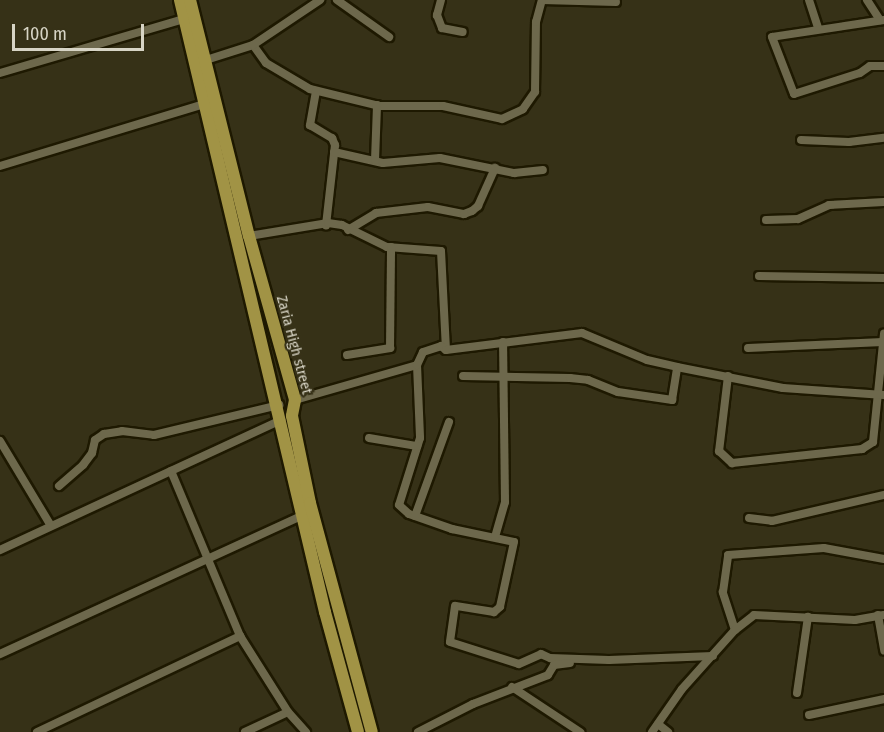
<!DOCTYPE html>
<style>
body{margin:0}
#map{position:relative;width:884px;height:732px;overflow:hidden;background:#363117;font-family:"Fira Sans Condensed",sans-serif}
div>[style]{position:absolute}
.roads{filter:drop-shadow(2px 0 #1e1901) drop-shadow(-2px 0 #1e1901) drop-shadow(0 2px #1e1901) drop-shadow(0 -2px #1e1901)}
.minor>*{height:8px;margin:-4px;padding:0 4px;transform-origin:4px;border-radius:4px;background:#6d684c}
.primary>*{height:12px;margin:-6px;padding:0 6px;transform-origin:6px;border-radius:6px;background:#a19345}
span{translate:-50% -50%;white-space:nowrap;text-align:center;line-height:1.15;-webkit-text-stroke:4.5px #363117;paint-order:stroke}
.street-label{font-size:15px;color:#d7d4c5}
.scale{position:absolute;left:12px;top:24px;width:132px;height:27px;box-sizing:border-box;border:3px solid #d7d4c5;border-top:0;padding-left:8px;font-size:18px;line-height:21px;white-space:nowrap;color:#d7d4c5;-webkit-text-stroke:4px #363117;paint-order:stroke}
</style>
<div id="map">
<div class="roads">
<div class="minor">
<i style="left:337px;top:0;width:64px;rotate:35.4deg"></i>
<i style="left:441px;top:0;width:16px;rotate:105deg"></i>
<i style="left:437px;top:15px;width:14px;rotate:69deg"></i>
<i style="left:442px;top:28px;width:21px;rotate:11deg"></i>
<i style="left:542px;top:0;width:74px;rotate:1.5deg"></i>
<i style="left:809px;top:0;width:29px;rotate:72deg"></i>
<i style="left:867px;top:0;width:24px;rotate:57deg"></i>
<i style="left:884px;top:20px;width:113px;rotate:171.4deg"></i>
<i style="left:772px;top:37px;width:61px;rotate:68.9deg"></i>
<i style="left:794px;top:94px;width:69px;rotate:-17.7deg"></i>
<i style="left:860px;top:73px;width:12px;rotate:-35deg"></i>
<i style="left:870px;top:66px;width:14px"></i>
<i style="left:253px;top:45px;width:22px;rotate:54deg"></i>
<i style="left:266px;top:63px;width:51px;rotate:30.6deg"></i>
<i style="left:310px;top:89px;width:72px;rotate:13.7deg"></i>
<i style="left:380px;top:106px;width:63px"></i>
<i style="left:443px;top:106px;width:60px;rotate:12.4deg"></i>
<i style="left:502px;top:119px;width:23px;rotate:-25deg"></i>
<i style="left:523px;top:109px;width:21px;rotate:-55deg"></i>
<i style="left:535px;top:92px;width:70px;rotate:-89.2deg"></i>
<i style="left:536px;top:22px;width:23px;rotate:-75deg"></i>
<i style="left:206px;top:60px;width:49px;rotate:-17.7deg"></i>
<i style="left:253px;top:45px;width:81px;rotate:-33.9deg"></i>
<i style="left:0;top:73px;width:192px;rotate:-16.4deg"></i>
<i style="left:316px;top:91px;width:35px;rotate:100deg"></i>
<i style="left:310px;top:125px;width:26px;rotate:31deg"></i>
<i style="left:332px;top:138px;width:8px;rotate:67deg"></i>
<i style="left:335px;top:145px;width:81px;rotate:96.4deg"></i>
<i style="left:801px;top:140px;width:48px;rotate:2.4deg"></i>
<i style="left:849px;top:142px;width:35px;rotate:-7deg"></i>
<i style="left:334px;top:152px;width:50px;rotate:12.7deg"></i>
<i style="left:383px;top:163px;width:57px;rotate:-5deg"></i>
<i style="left:440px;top:158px;width:76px;rotate:11.5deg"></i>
<i style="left:514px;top:173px;width:29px;rotate:-6deg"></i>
<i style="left:375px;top:160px;width:55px;rotate:-87.9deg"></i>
<i style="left:0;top:166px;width:213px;rotate:-16.9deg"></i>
<i style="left:766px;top:220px;width:32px;rotate:-2deg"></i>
<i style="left:798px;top:219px;width:34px;rotate:-24deg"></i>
<i style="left:829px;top:205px;width:55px;rotate:-3.1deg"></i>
<i style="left:348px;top:230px;width:33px;rotate:-31deg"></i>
<i style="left:376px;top:213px;width:52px;rotate:-6.6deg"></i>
<i style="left:428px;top:207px;width:37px;rotate:11deg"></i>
<i style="left:464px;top:214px;width:9px;rotate:-21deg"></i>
<i style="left:472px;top:211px;width:8px;rotate:-40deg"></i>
<i style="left:478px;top:206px;width:42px;rotate:-65.9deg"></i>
<i style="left:249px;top:236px;width:80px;rotate:-9.3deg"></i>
<i style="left:328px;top:223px;width:14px;rotate:8deg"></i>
<i style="left:342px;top:225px;width:50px;rotate:26.1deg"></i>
<i style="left:387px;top:247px;width:54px;rotate:4.2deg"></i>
<i style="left:441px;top:251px;width:99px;rotate:87.1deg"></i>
<i style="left:759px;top:276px;width:125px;rotate:0.9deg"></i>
<i style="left:748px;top:348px;width:135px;rotate:-2.5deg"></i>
<i style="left:347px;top:355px;width:44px;rotate:-9.2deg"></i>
<i style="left:390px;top:348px;width:101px;rotate:-89.4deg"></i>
<i style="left:417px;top:365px;width:73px;rotate:87.6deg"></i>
<i style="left:420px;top:438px;width:70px;rotate:107.4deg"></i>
<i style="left:399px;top:505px;width:13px;rotate:42deg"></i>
<i style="left:409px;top:514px;width:46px;rotate:19.2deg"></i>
<i style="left:452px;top:529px;width:63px;rotate:11.8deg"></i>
<i style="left:514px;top:542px;width:66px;rotate:102.2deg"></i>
<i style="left:500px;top:607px;width:8px;rotate:140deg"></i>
<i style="left:494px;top:612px;width:39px;rotate:-171deg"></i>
<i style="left:455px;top:606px;width:36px;rotate:98deg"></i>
<i style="left:450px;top:642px;width:72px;rotate:17.7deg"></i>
<i style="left:519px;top:664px;width:24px;rotate:-24deg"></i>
<i style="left:541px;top:654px;width:10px;rotate:24deg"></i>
<i style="left:550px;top:658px;width:59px;rotate:1.9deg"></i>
<i style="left:609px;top:660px;width:104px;rotate:-2.2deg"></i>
<i style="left:463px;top:376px;width:107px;rotate:1.1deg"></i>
<i style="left:570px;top:378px;width:18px;rotate:6deg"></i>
<i style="left:588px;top:380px;width:32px;rotate:22deg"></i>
<i style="left:618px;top:392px;width:55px;rotate:8.4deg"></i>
<i style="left:672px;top:400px;width:33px;rotate:-81deg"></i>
<i style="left:728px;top:376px;width:76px;rotate:96.8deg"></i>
<i style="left:719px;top:451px;width:18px;rotate:43deg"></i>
<i style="left:732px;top:463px;width:131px;rotate:-6.1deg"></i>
<i style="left:862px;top:449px;width:13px;rotate:-32deg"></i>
<i style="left:873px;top:442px;width:109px;rotate:-84.2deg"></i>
<i style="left:295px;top:400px;width:127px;rotate:-16deg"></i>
<i style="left:417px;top:365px;width:14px;rotate:-65deg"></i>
<i style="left:423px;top:352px;width:19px;rotate:-18deg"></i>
<i style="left:441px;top:346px;width:6px;rotate:39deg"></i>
<i style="left:446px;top:350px;width:137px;rotate:-7.1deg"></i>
<i style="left:582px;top:333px;width:70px;rotate:22.6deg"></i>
<i style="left:647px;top:360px;width:31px;rotate:13deg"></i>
<i style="left:677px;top:367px;width:108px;rotate:11.2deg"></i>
<i style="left:783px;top:388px;width:101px;rotate:4deg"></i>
<i style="left:369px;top:438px;width:49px;rotate:9.5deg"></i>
<i style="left:0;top:441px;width:99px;rotate:59deg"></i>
<i style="left:171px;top:471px;width:179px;rotate:67.3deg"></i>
<i style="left:240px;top:636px;width:90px;rotate:57.7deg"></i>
<i style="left:288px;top:712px;width:27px;rotate:48deg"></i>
<i style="left:59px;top:486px;width:32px;rotate:-41deg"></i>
<i style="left:83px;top:465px;width:15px;rotate:-53deg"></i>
<i style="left:92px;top:453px;width:13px;rotate:-77deg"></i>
<i style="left:95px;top:440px;width:11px;rotate:-34deg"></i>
<i style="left:104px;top:434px;width:18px;rotate:-9deg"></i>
<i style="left:122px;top:431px;width:32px;rotate:7deg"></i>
<i style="left:154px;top:435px;width:129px;rotate:-13.5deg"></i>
<i style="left:415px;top:516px;width:100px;rotate:-70.1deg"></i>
<i style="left:749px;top:518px;width:23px;rotate:7deg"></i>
<i style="left:772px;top:521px;width:115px;rotate:-13.1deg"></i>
<i style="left:495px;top:537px;width:36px;rotate:-74deg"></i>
<i style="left:505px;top:502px;width:160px;rotate:-90.7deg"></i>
<i style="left:0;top:550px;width:310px;rotate:-24.8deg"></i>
<i style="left:878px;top:615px;width:36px;rotate:80deg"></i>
<i style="left:735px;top:630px;width:40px;rotate:-108deg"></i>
<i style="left:723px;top:592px;width:37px;rotate:-82deg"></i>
<i style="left:728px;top:555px;width:96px;rotate:-4.2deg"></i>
<i style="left:824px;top:548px;width:61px;rotate:10.4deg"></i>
<i style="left:0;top:654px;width:337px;rotate:-24.6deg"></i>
<i style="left:512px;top:687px;width:82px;rotate:33.5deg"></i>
<i style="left:797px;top:693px;width:77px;rotate:-81.8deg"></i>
<i style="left:809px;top:715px;width:77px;rotate:-12deg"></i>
<i style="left:658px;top:724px;width:13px;rotate:39deg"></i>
<i style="left:37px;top:732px;width:225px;rotate:-25.3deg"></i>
<i style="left:245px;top:732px;width:47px;rotate:-24.9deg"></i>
<i style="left:418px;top:732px;width:62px;rotate:-27deg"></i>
<i style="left:473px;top:704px;width:80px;rotate:-21.1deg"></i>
<i style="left:548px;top:675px;width:12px;rotate:-59deg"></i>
<i style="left:554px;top:665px;width:16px;rotate:-7deg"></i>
<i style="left:652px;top:732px;width:52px;rotate:-55.1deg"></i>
<i style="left:682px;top:689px;width:79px;rotate:-48.1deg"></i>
<i style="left:735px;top:630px;width:24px;rotate:-38deg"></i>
<i style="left:754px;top:615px;width:101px;rotate:2.8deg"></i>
<i style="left:855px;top:620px;width:29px;rotate:-10deg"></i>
</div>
<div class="primary">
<i style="left:180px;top:0;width:629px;rotate:76.67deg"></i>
<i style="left:325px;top:612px;width:124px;rotate:74.6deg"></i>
<i style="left:190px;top:0;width:243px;rotate:76deg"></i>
<i style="left:249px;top:236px;width:170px;rotate:74.3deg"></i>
<i style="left:295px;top:400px;width:16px;rotate:101deg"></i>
<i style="left:292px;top:416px;width:89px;rotate:78.3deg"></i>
<i style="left:310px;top:503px;width:237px;rotate:74.9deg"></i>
</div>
</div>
<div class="street-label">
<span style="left:294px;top:345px;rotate:75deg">Zaria High street</span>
</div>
<div class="scale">100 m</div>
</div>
